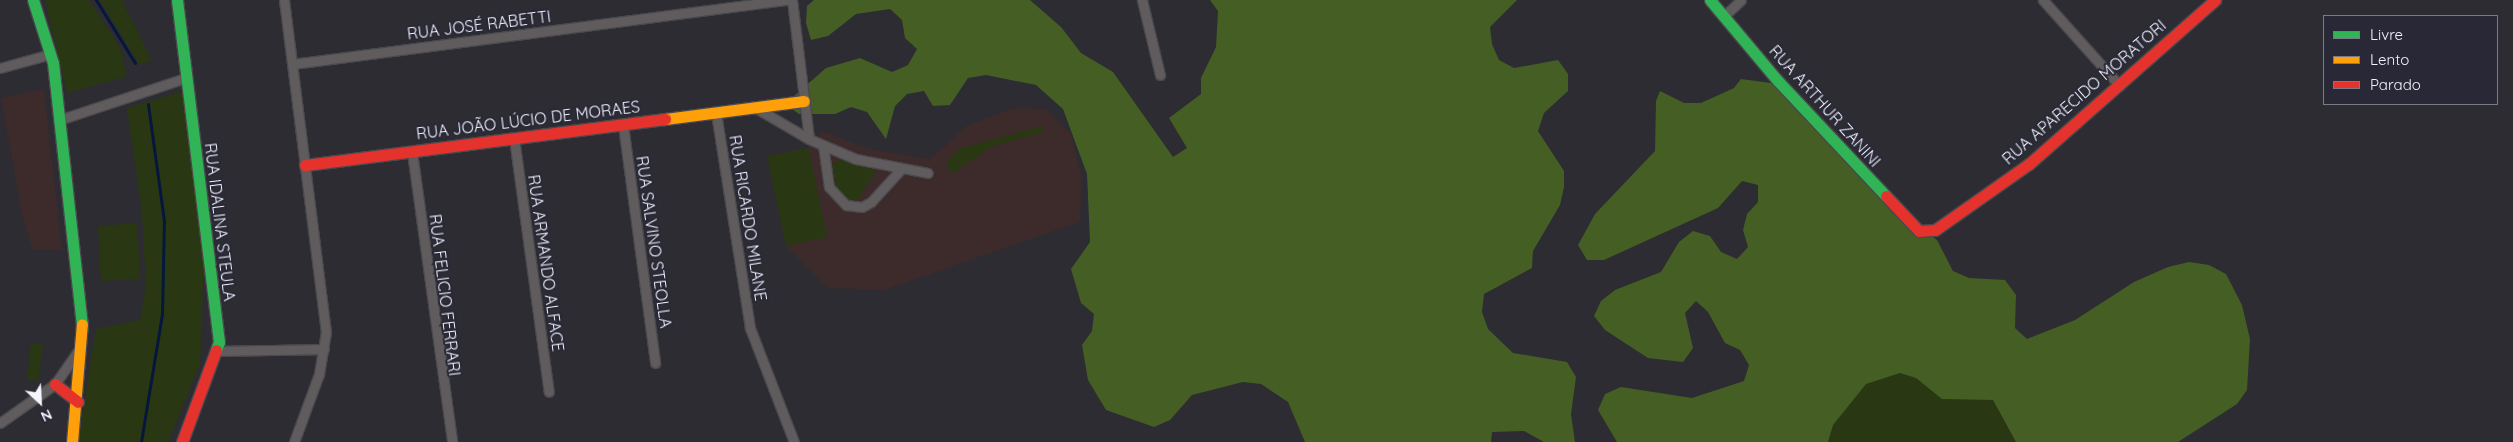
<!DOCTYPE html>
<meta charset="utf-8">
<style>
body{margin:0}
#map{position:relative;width:2513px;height:442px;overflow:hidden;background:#2c2c32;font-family:Quicksand,sans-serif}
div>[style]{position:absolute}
.education>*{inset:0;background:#3c2b2a}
.green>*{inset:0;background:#293813}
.forest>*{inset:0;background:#455e24}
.stream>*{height:3px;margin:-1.5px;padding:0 1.5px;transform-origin:1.5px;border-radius:1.5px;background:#05183c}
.roads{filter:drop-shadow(1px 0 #49494e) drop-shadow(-1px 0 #49494e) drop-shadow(0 1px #49494e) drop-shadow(0 -1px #49494e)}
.street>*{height:9px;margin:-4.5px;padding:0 4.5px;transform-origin:4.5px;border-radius:4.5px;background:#605c5d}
.fast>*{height:11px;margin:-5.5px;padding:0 5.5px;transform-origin:5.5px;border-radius:5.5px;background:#30b455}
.slow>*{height:11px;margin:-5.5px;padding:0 5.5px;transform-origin:5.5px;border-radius:5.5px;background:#ff9f0a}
.jam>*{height:11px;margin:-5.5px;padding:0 5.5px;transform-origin:5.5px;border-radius:5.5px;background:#e5322d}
span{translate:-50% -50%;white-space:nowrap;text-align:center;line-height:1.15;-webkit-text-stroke:4px #282836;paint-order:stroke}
.street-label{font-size:16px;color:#f4f4fe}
.legend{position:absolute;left:2323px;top:15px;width:175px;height:90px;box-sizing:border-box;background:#282836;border:1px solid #7a7a86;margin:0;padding:6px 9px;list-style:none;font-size:15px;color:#f4f4fe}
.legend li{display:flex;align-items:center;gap:10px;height:25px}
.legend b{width:25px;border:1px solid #7a7a86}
.north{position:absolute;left:15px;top:377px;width:50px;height:50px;-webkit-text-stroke:4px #282836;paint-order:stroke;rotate:155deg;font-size:14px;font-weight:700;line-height:20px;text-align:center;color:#f4f4fe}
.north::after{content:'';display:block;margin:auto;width:18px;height:22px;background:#f4f4fe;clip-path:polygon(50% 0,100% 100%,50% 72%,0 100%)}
</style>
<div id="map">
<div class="education">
<i style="clip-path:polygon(44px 89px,62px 250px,32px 249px,22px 215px,1px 98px)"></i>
<i style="clip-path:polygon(1014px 108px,1046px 109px,1071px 134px,1082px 180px,1080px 222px,884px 290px,828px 288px,786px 246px,767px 156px,808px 148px,822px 131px,869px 149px,930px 159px,968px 125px)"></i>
</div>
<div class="green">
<i style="clip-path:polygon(45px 0,89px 0,120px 48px,127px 76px,67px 93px)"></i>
<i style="clip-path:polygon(100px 0,122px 0,152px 61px,139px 64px)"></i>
<i style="clip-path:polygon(183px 91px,204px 264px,200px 364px,168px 442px,78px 442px,96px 329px,140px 320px,146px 286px,142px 213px,127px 108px)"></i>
<i style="clip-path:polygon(1042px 126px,1044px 132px,993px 146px,955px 172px,947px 170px,947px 161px,960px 148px)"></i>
<i style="clip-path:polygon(808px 148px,827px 237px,786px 246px,767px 156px)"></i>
<i style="clip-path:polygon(841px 159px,876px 171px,858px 200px,847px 200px,837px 191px,832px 165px)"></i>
<i style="clip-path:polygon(137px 223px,140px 279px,101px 281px,98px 226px)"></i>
<i style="clip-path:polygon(31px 343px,43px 344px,38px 381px,27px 379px)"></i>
<i style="clip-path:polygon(1900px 373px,1916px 378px,1943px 399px,1993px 400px,2016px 442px,1828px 442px,1833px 425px,1866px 383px)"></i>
</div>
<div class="forest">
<i style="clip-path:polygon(814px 0,1030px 0,1061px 27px,1081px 53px,1113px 72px,1173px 157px,1187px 148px,1169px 118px,1201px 94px,1201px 78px,1216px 47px,1218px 11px,1210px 0,1517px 0,1490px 27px,1492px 44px,1499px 60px,1514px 68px,1558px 60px,1568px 74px,1568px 91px,1544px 113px,1538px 131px,1564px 171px,1564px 187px,1560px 205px,1533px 251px,1532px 268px,1484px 294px,1482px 312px,1488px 329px,1513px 353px,1567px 362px,1576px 377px,1571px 414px,1575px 442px,1544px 442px,1524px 431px,1492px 432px,1491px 442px,1305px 442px,1288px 402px,1261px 384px,1243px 382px,1192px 395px,1170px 420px,1154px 427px,1106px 410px,1088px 380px,1082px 345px,1092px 331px,1094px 314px,1081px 303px,1071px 269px,1090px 242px,1087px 174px,1063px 109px,1036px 85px,986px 75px,968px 78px,950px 105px,933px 106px,924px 91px,907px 94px,895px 106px,886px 139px,867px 112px,851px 107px,835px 114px,799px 114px,785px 104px,826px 68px,860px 58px,892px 72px,908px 65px,917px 49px,905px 38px,902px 20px,890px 9px,856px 14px,828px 36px,811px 40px,806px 23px,807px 6px)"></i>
<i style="clip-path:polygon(1741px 79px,1786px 85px,1821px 124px,1837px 133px,1863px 181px,1937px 240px,1953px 271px,1969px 278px,2005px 280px,2016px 295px,2015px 328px,2027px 339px,2075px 320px,2134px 282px,2168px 267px,2189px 262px,2209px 265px,2226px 274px,2242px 305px,2250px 339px,2247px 390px,2237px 404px,2178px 442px,2016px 442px,1993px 400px,1942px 399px,1916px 378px,1900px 373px,1866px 384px,1833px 425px,1828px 442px,1617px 442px,1598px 410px,1605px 394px,1621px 387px,1692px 398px,1744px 381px,1749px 365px,1740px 350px,1725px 343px,1708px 312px,1696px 301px,1685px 313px,1693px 348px,1683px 362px,1648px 358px,1605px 330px,1594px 316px,1601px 301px,1615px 290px,1661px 272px,1679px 242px,1693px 231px,1710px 236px,1721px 252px,1737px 259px,1748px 247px,1743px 230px,1747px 214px,1758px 202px,1758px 185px,1742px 181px,1718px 208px,1604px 260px,1587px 260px,1578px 245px,1595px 214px,1655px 151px,1656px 101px,1660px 91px,1684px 103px,1701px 103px,1734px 88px)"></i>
</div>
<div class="stream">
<i style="left:96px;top:0;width:74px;rotate:58.2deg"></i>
<i style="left:141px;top:442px;width:130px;rotate:-80.7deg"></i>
<i style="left:162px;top:314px;width:93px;rotate:-88.8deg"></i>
<i style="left:164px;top:221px;width:118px;rotate:-97.8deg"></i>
</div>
<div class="roads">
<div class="street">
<i style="left:284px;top:0;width:335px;rotate:82.8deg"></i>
<i style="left:326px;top:332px;width:43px;rotate:99.5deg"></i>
<i style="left:319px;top:374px;width:72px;rotate:110.2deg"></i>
<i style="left:792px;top:0;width:140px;rotate:83deg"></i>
<i style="left:1142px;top:0;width:77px;rotate:76.5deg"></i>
<i style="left:2043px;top:0;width:115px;rotate:48.2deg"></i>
<i style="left:1724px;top:16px;width:23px;rotate:-43deg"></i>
<i style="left:293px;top:64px;width:499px;rotate:-7.4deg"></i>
<i style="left:0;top:68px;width:53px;rotate:-15.4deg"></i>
<i style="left:756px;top:108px;width:61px;rotate:30.3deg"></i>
<i style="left:809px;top:139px;width:51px;rotate:23.1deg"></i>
<i style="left:856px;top:159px;width:73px;rotate:11deg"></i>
<i style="left:716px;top:113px;width:218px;rotate:81deg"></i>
<i style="left:750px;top:328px;width:122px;rotate:68.9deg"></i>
<i style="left:59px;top:120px;width:133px;rotate:-18.4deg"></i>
<i style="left:623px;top:125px;width:240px;rotate:82.3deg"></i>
<i style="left:514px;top:138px;width:256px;rotate:82.2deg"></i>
<i style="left:823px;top:145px;width:42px;rotate:81.9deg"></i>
<i style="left:829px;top:187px;width:25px;rotate:47deg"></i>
<i style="left:846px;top:205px;width:16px;rotate:7deg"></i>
<i style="left:862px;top:207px;width:10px;rotate:-29deg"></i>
<i style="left:871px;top:202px;width:46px;rotate:-47.6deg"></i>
<i style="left:412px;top:152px;width:293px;rotate:82.1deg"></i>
<i style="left:219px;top:351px;width:105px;rotate:-1.1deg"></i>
<i style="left:0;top:423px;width:67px;rotate:-35.3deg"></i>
<i style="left:55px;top:384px;width:44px;rotate:-55.2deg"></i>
</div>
<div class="fast">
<i style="left:33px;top:0;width:66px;rotate:72.4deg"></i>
<i style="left:53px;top:63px;width:263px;rotate:83.7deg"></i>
<i style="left:177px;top:0;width:345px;rotate:83deg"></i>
<i style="left:219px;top:342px;width:9px;rotate:111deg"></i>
<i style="left:1710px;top:0;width:106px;rotate:50deg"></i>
<i style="left:1778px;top:81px;width:158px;rotate:46.8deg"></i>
</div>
<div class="slow">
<i style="left:665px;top:119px;width:140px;rotate:-7.4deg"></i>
<i style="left:72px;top:442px;width:118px;rotate:-85.2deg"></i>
</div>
<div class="jam">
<i style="left:305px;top:165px;width:363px;rotate:-7.3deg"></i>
<i style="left:1886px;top:196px;width:48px;rotate:46.7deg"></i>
<i style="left:1919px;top:231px;width:16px;rotate:-4deg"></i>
<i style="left:1935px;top:230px;width:115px;rotate:-35.1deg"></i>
<i style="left:2029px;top:164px;width:248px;rotate:-41.4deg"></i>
<i style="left:55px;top:384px;width:29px;rotate:38deg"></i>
<i style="left:182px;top:442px;width:98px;rotate:-69.7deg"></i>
</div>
</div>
<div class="street-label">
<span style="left:479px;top:25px;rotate:-7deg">RUA JOSÉ RABETTI</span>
<span style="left:2084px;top:92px;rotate:-41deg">RUA APARECIDO MORATORI</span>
<span style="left:1825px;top:106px;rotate:48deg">RUA ARTHUR ZANINI</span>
<span style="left:528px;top:120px;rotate:-7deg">RUA JOÃO LÚCIO DE MORAES</span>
<span style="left:748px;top:218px;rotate:81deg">RUA RICARDO MILANE</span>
<span style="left:220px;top:222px;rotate:83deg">RUA IDALINA STEULA</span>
<span style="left:654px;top:242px;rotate:82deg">RUA SALVINO STEOLLA</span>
<span style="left:546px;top:263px;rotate:82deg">RUA ARMANDO ALFACE</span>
<span style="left:445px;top:295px;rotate:83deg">RUA FELICIO FERRARI</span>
</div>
<ul class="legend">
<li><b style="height:6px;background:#30b455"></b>Livre</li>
<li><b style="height:6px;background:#ff9f0a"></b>Lento</li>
<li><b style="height:6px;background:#e5322d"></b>Parado</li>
</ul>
<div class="north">N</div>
</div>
